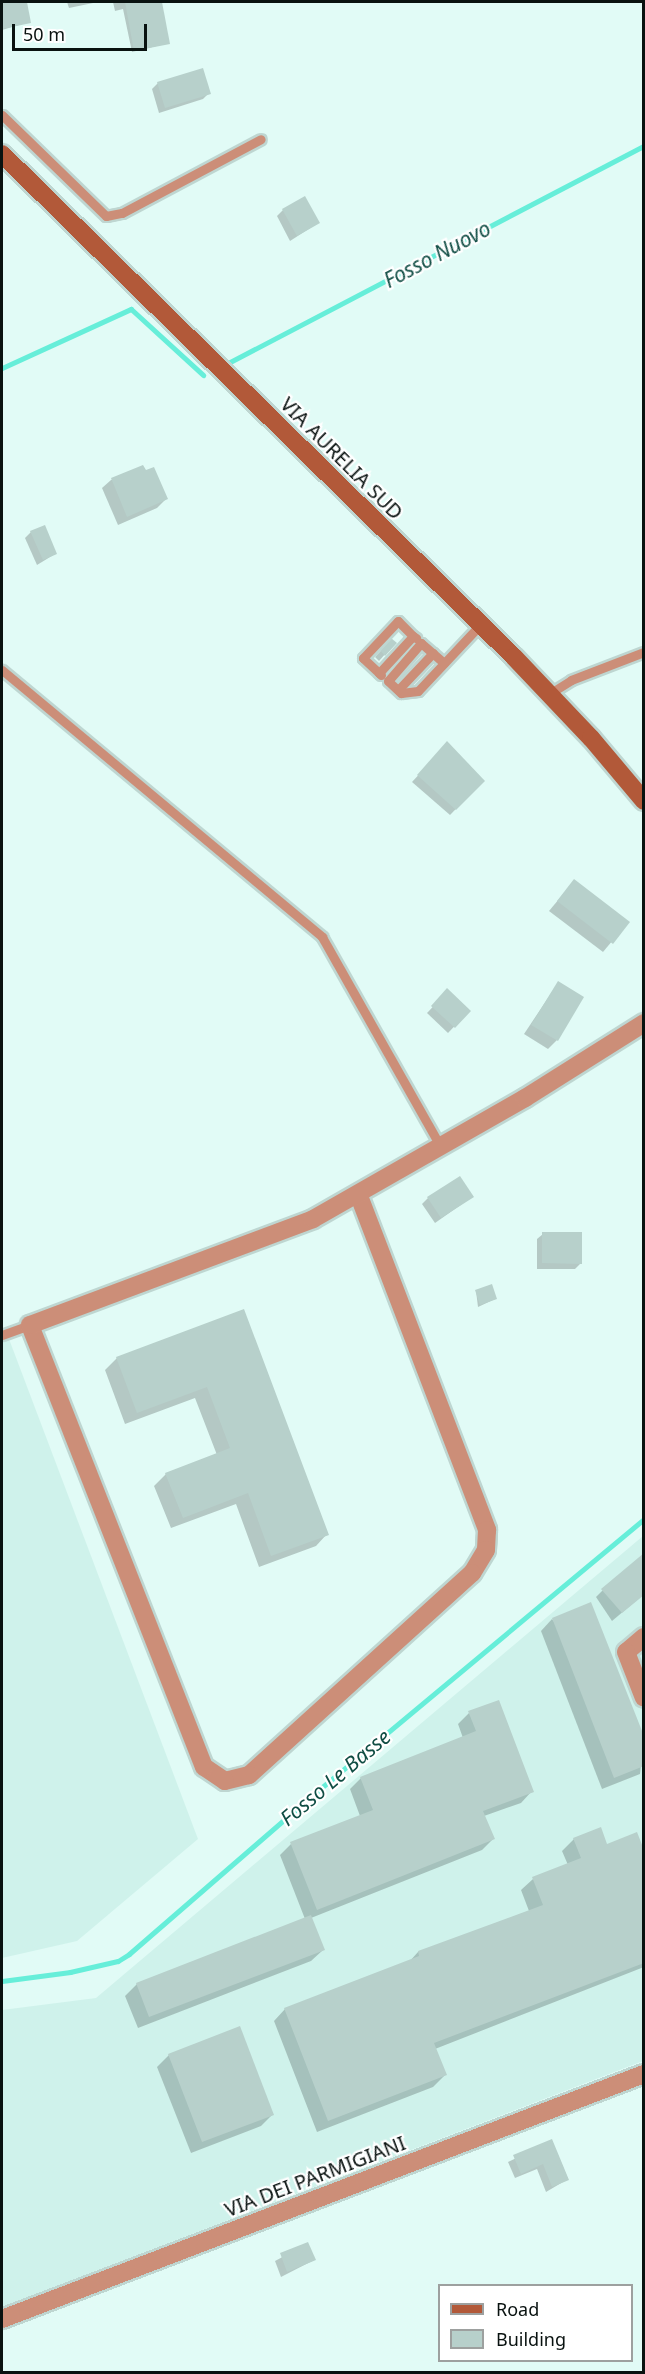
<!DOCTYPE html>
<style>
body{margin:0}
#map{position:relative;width:645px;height:2374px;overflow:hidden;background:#e1fbf6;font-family:"Noto Sans",sans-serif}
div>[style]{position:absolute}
.built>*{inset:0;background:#cff2eb}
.shadow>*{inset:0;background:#0003}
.stream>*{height:5px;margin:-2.5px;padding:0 2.5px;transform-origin:2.5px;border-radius:2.5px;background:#66eed9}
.building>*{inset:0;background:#b7d0cb}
.roads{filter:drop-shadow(2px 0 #bed6d1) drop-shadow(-2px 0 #bed6d1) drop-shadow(0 2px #bed6d1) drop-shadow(0 -2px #bed6d1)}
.lane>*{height:9px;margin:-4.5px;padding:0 4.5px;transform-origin:4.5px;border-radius:4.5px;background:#cc8e78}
.street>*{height:18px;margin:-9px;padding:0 9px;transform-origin:9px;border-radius:9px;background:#cc8e78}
.secondary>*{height:18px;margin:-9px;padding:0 9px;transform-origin:9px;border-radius:9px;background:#b25939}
span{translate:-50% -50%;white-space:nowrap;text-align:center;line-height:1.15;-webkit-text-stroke:4.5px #fff;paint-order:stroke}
.street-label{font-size:20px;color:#091210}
.water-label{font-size:21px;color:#104d44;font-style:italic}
.frame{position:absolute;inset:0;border:3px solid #091210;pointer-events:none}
.legend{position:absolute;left:438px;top:2284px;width:195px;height:78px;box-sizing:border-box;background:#fff;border:2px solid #9da09f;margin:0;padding:8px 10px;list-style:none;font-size:18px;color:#091210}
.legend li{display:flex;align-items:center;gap:12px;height:30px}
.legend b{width:30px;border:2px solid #9da09f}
.scale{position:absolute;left:12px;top:24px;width:135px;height:27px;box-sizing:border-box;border:3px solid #091210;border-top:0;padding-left:8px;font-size:18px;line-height:21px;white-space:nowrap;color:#091210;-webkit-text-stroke:4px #fff;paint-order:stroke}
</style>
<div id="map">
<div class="built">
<i style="clip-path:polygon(9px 1339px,198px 1839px,77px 1941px,2px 1958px,2px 1342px)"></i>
<i style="clip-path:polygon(643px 1536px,643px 2061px,2px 2307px,2px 2010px,96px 1998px)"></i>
</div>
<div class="shadow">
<i style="clip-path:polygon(2px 2px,25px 2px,29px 22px,2px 30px)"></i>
<i style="clip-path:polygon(67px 2px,98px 2px,69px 8px)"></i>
<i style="clip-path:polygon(113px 2px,161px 2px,169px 43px,132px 52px,123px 9px,115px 11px)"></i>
<i style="clip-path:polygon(158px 83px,209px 93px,203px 99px,159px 113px,152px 89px)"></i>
<i style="clip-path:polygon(283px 210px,318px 223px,290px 241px,277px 216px)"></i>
<i style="clip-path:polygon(142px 467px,166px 499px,157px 508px,118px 525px,102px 488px,111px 480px)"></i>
<i style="clip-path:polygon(31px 532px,55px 554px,37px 565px,25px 538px)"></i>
<i style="clip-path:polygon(391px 640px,395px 643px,379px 661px,375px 657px)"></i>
<i style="clip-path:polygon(448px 743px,483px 781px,450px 815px,412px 782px)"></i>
<i style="clip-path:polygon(574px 881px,628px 922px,603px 952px,549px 911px)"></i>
<i style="clip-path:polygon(558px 983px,557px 1040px,548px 1049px,524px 1034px)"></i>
<i style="clip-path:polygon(448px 991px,469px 1011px,448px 1033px,427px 1013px)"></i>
<i style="clip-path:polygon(472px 1197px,435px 1223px,422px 1204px,428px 1198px)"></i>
<i style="clip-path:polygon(543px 1234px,581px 1263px,575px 1269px,537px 1269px,537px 1239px)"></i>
<i style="clip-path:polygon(476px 1291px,495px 1299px,478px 1307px)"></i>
<i style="clip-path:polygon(243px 1311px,327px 1534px,316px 1546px,259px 1567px,236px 1504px,171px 1528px,154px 1486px,166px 1474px,217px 1455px,195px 1398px,125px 1424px,105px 1370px,117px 1358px)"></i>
<i style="clip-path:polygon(605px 1588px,644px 1594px,612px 1621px,596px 1597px)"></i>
<i style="clip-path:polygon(552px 1619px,644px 1740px,640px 1774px,602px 1789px,541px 1631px)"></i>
<i style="clip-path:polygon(469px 1713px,532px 1791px,521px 1803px,484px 1816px,493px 1839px,482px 1850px,311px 1918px,323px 1950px,311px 1961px,138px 2028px,125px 1996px,137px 1984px,305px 1919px,280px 1855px,291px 1844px,360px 1816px,350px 1789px,361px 1778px,463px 1738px,458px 1724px)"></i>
<i style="clip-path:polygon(574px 1839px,644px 1940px,644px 1967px,435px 2049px,445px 2075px,433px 2087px,317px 2132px,274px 2021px,285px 2009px,409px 1962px,418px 1952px,529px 1911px,521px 1890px,533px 1879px,568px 1865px,562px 1851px)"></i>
<i style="clip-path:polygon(169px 2055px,273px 2114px,261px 2126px,191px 2153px,157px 2067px)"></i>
<i style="clip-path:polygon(552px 2141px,568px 2179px,546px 2192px,537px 2169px,515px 2178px,508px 2162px)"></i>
<i style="clip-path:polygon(307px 2244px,314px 2260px,281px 2277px,275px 2261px)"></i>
</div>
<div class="stream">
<i style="left:230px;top:362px;width:467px;rotate:-27.6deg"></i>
<i style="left:2px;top:368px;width:142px;rotate:-24.6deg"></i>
<i style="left:131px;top:309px;width:98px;rotate:42.5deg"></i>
<i style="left:2px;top:1981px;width:69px;rotate:-7.5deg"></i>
<i style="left:70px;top:1972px;width:49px;rotate:-12.9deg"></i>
<i style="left:118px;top:1961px;width:13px;rotate:-32deg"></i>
<i style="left:129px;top:1954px;width:238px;rotate:-40.9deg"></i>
<i style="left:309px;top:1798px;width:436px;rotate:-39.8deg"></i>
</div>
<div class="building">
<i style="clip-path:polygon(2px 2px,27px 2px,31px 23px,2px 29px)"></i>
<i style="clip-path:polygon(125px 2px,162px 2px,170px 44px,134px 51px)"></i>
<i style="clip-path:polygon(203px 68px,211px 94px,165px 108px,157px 82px)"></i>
<i style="clip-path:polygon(305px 196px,320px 223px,297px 236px,282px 209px)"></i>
<i style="clip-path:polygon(143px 465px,146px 470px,154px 467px,168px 499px,127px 517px,111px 478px)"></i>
<i style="clip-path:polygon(45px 525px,57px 554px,43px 560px,30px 531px)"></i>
<i style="clip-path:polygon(391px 638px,397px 643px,385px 656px,380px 650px)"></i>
<i style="clip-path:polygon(447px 741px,485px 781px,456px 810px,417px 775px)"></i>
<i style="clip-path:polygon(574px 879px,630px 922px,613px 944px,557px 901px)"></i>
<i style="clip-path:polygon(558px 981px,584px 997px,558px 1041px,531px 1025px)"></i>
<i style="clip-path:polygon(447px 988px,471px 1011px,455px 1028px,431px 1006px)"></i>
<i style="clip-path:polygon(460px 1176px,474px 1197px,441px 1218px,427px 1197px)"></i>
<i style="clip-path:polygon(542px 1232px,582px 1232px,582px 1264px,542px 1263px)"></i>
<i style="clip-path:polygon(492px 1284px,497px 1299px,480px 1305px,475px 1290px)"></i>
<i style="clip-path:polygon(244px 1309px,329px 1535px,271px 1556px,248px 1493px,183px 1518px,165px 1473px,230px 1448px,207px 1387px,137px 1413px,116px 1357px)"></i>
<i style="clip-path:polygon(644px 1553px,644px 1595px,622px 1613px,601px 1589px)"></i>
<i style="clip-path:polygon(591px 1602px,644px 1736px,644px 1766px,614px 1778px,552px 1618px)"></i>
<i style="clip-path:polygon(499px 1700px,534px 1792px,483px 1811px,495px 1839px,317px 1910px,290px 1842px,373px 1810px,360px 1777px,476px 1731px,468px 1711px)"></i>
<i style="clip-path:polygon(601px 1827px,607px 1844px,637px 1832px,644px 1850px,644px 1963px,434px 2043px,447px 2075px,328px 2121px,284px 2008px,419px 1956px,418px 1951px,543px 1905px,532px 1877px,581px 1858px,573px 1838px)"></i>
<i style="clip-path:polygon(311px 1915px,325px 1950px,149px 2017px,136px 1983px)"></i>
<i style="clip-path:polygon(240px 2026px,274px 2115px,202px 2142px,168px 2054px)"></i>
<i style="clip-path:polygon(552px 2139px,569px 2180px,552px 2187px,543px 2164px,521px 2174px,513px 2155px)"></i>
<i style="clip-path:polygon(308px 2242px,316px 2260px,287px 2272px,280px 2253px)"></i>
</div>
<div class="roads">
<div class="lane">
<i style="left:2px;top:115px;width:145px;rotate:44.2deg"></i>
<i style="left:106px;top:216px;width:16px;rotate:-11deg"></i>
<i style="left:122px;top:213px;width:157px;rotate:-28deg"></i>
<i style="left:444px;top:663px;width:30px;rotate:-139deg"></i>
<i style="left:421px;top:643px;width:50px;rotate:131deg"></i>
<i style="left:388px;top:681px;width:18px;rotate:43deg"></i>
<i style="left:401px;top:693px;width:17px;rotate:-7deg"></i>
<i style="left:418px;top:691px;width:91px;rotate:-46.8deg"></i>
<i style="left:2px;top:670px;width:417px;rotate:39.8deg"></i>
<i style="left:322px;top:937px;width:241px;rotate:60.5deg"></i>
<i style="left:379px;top:673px;width:22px;rotate:-137deg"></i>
<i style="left:363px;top:658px;width:51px;rotate:-46.6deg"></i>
<i style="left:398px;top:621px;width:21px;rotate:45deg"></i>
<i style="left:381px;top:675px;width:3px;rotate:-135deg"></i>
<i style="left:379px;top:673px;width:50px;rotate:-47.4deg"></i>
<i style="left:413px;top:636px;width:4px;rotate:34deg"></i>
<i style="left:398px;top:690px;width:51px;rotate:-46.6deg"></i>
<i style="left:549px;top:694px;width:26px;rotate:-32deg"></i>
<i style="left:571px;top:680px;width:78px;rotate:-21deg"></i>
<i style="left:2px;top:1335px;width:30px;rotate:-20deg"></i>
</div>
<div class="street">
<i style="left:359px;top:1196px;width:358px;rotate:69deg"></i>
<i style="left:487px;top:1530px;width:20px;rotate:93deg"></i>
<i style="left:486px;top:1550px;width:27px;rotate:121deg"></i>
<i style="left:472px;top:1573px;width:301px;rotate:137.8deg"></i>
<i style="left:249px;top:1775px;width:25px;rotate:166deg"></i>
<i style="left:225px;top:1781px;width:25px;rotate:-146deg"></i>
<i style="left:204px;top:1767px;width:475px;rotate:-111.5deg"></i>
<i style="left:30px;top:1325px;width:302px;rotate:-20.5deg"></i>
<i style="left:313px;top:1219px;width:244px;rotate:-29.7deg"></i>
<i style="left:525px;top:1098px;width:141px;rotate:-32.2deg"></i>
<i style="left:644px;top:1637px;width:23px;rotate:140deg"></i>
<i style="left:626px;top:1652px;width:49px;rotate:68.6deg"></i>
<i style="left:2px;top:2319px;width:687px;rotate:-20.89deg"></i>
</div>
<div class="secondary">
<i style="left:2px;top:154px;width:718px;rotate:44.49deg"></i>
<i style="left:514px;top:657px;width:112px;rotate:46.5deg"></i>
<i style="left:591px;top:738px;width:82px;rotate:49.9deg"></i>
</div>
</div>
<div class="street-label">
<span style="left:342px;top:458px;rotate:45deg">VIA AURELIA SUD</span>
<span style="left:315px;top:2176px;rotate:-21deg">VIA DEI PARMIGIANI</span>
</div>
<div class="water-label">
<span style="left:437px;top:254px;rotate:-28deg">Fosso Nuovo</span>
<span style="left:335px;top:1777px;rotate:-40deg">Fosso Le Basse</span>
</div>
<div class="frame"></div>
<ul class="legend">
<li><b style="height:8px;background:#b25939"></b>Road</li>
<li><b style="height:16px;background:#b7d0cb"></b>Building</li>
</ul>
<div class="scale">50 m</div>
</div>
